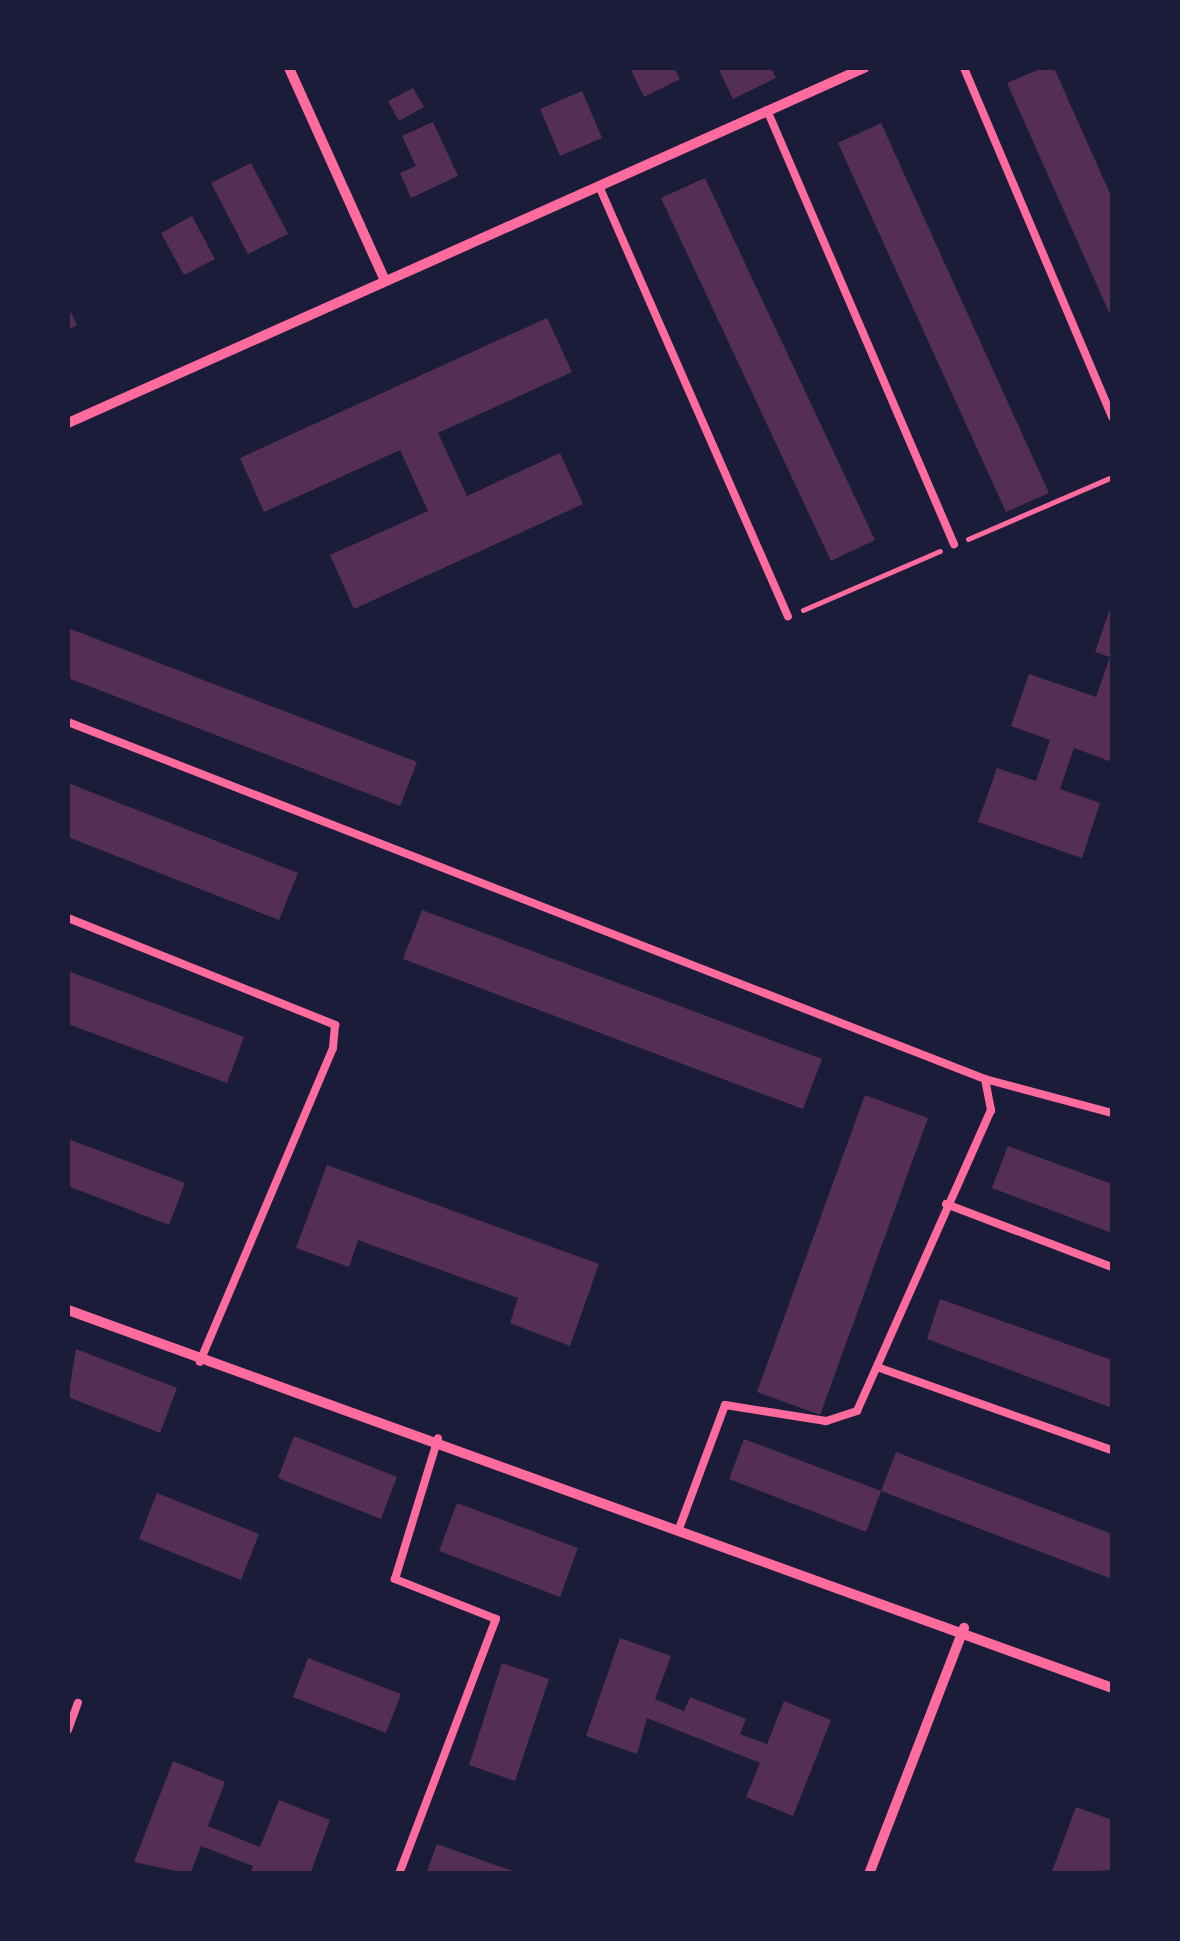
<!DOCTYPE html>
<style>
body{margin:0}
#map{position:relative;width:1180px;height:1941px;overflow:hidden;background:#1b1b3a;font-family:"Times New Roman",serif}
div>[style]{position:absolute}
.building>*{inset:0;background:#542f53}
.path>*{height:5px;margin:-2.5px;padding:0 2.5px;transform-origin:2.5px;border-radius:2.5px;background:#ff6b9d}
.service>*{height:8px;margin:-4px;padding:0 4px;transform-origin:4px;border-radius:4px;background:#ff6b9d}
.minor>*{height:10px;margin:-5px;padding:0 5px;transform-origin:5px;border-radius:5px;background:#ff6b9d}
span{translate:-50% -50%;white-space:nowrap;text-align:center;line-height:1.15;-webkit-text-stroke:9px #1b1b3a;paint-order:stroke}
.frame{position:absolute;inset:0;border:70px solid #1b1b3a;pointer-events:none}
</style>
<div id="map">
<div class="building">
<i style="clip-path:polygon(630px 68px,674px 68px,680px 79px,644px 97px)"></i>
<i style="clip-path:polygon(718px 68px,771px 68px,776px 78px,733px 99px)"></i>
<i style="clip-path:polygon(1042px 68px,1054px 68px,1112px 198px,1112px 319px,1007px 83px)"></i>
<i style="clip-path:polygon(413px 88px,424px 107px,399px 121px,388px 101px)"></i>
<i style="clip-path:polygon(582px 91px,602px 138px,560px 156px,540px 109px)"></i>
<i style="clip-path:polygon(433px 122px,458px 176px,411px 198px,400px 173px,416px 166px,402px 136px)"></i>
<i style="clip-path:polygon(881px 123px,1049px 493px,1006px 512px,838px 143px)"></i>
<i style="clip-path:polygon(251px 163px,288px 234px,248px 254px,211px 183px)"></i>
<i style="clip-path:polygon(705px 178px,875px 540px,831px 561px,661px 198px)"></i>
<i style="clip-path:polygon(192px 216px,215px 259px,184px 275px,161px 233px)"></i>
<i style="clip-path:polygon(68px 307px,77px 325px,68px 330px)"></i>
<i style="clip-path:polygon(547px 318px,572px 372px,438px 433px,467px 496px,560px 453px,583px 504px,354px 609px,330px 555px,428px 511px,400px 450px,264px 512px,240px 458px)"></i>
<i style="clip-path:polygon(1112px 603px,1112px 762px,1074px 748px,1060px 789px,1100px 803px,1082px 858px,978px 822px,997px 768px,1036px 781px,1050px 740px,1011px 726px,1029px 674px,1096px 697px,1110px 657px,1095px 652px)"></i>
<i style="clip-path:polygon(68px 628px,417px 762px,400px 806px,68px 678px)"></i>
<i style="clip-path:polygon(68px 783px,298px 873px,279px 920px,68px 837px)"></i>
<i style="clip-path:polygon(422px 910px,822px 1059px,803px 1109px,403px 959px)"></i>
<i style="clip-path:polygon(68px 971px,244px 1037px,227px 1083px,68px 1024px)"></i>
<i style="clip-path:polygon(865px 1095px,928px 1118px,820px 1415px,757px 1392px)"></i>
<i style="clip-path:polygon(68px 1139px,185px 1183px,169px 1225px,68px 1186px)"></i>
<i style="clip-path:polygon(1008px 1146px,1112px 1184px,1112px 1233px,992px 1188px)"></i>
<i style="clip-path:polygon(327px 1165px,599px 1264px,570px 1346px,510px 1323px,518px 1298px,358px 1240px,349px 1267px,296px 1248px)"></i>
<i style="clip-path:polygon(940px 1299px,1112px 1360px,1112px 1408px,927px 1339px)"></i>
<i style="clip-path:polygon(76px 1349px,177px 1388px,160px 1433px,68px 1397px)"></i>
<i style="clip-path:polygon(294px 1436px,397px 1477px,381px 1519px,278px 1478px)"></i>
<i style="clip-path:polygon(744px 1439px,881px 1491px,866px 1532px,729px 1479px)"></i>
<i style="clip-path:polygon(896px 1452px,1112px 1534px,1112px 1579px,881px 1491px)"></i>
<i style="clip-path:polygon(157px 1493px,259px 1534px,241px 1580px,139px 1539px)"></i>
<i style="clip-path:polygon(457px 1503px,578px 1548px,560px 1597px,439px 1551px)"></i>
<i style="clip-path:polygon(620px 1638px,671px 1656px,655px 1699px,684px 1711px,690px 1697px,746px 1719px,740px 1734px,767px 1744px,784px 1701px,831px 1720px,793px 1816px,746px 1797px,760px 1763px,647px 1718px,637px 1754px,586px 1736px)"></i>
<i style="clip-path:polygon(308px 1658px,401px 1694px,386px 1733px,293px 1697px)"></i>
<i style="clip-path:polygon(502px 1663px,549px 1679px,515px 1781px,469px 1765px)"></i>
<i style="clip-path:polygon(173px 1761px,225px 1782px,208px 1826px,260px 1847px,279px 1800px,330px 1820px,310px 1874px,250px 1874px,253px 1866px,201px 1846px,190px 1874px,134px 1862px)"></i>
<i style="clip-path:polygon(1076px 1807px,1112px 1820px,1112px 1870px,1051px 1874px)"></i>
<i style="clip-path:polygon(437px 1844px,518px 1873px,518px 1874px,426px 1874px)"></i>
</div>
<div class="path">
<i style="left:968px;top:539px;width:157px;rotate:-23.3deg"></i>
<i style="left:803px;top:610px;width:149px;rotate:-23.3deg"></i>
</div>
<div class="service">
<i style="left:964px;top:68px;width:379px;rotate:67deg"></i>
<i style="left:767px;top:110px;width:473px;rotate:66.7deg"></i>
<i style="left:599px;top:186px;width:470px;rotate:66.3deg"></i>
<i style="left:68px;top:722px;width:984px;rotate:21.27deg"></i>
<i style="left:985px;top:1079px;width:32px;rotate:79deg"></i>
<i style="left:991px;top:1110px;width:329px;rotate:114deg"></i>
<i style="left:857px;top:1411px;width:33px;rotate:162deg"></i>
<i style="left:826px;top:1421px;width:102px;rotate:-171deg"></i>
<i style="left:725px;top:1405px;width:129px;rotate:110.4deg"></i>
<i style="left:68px;top:918px;width:288px;rotate:21.8deg"></i>
<i style="left:335px;top:1025px;width:23px;rotate:95deg"></i>
<i style="left:333px;top:1048px;width:341px;rotate:113deg"></i>
<i style="left:985px;top:1079px;width:131px;rotate:15deg"></i>
<i style="left:946px;top:1204px;width:178px;rotate:20.8deg"></i>
<i style="left:877px;top:1367px;width:249px;rotate:19.5deg"></i>
<i style="left:68px;top:1730px;width:29px;rotate:-70deg"></i>
<i style="left:399px;top:1874px;width:273px;rotate:-69.2deg"></i>
<i style="left:496px;top:1619px;width:109px;rotate:-158.4deg"></i>
<i style="left:395px;top:1579px;width:147px;rotate:-73deg"></i>
</div>
<div class="minor">
<i style="left:289px;top:68px;width:234px;rotate:65.7deg"></i>
<i style="left:68px;top:423px;width:872px;rotate:-24.04deg"></i>
<i style="left:68px;top:1310px;width:1110px;rotate:19.9deg"></i>
<i style="left:869px;top:1874px;width:264px;rotate:-68.9deg"></i>
</div>
<div class="frame"></div>
</div>
